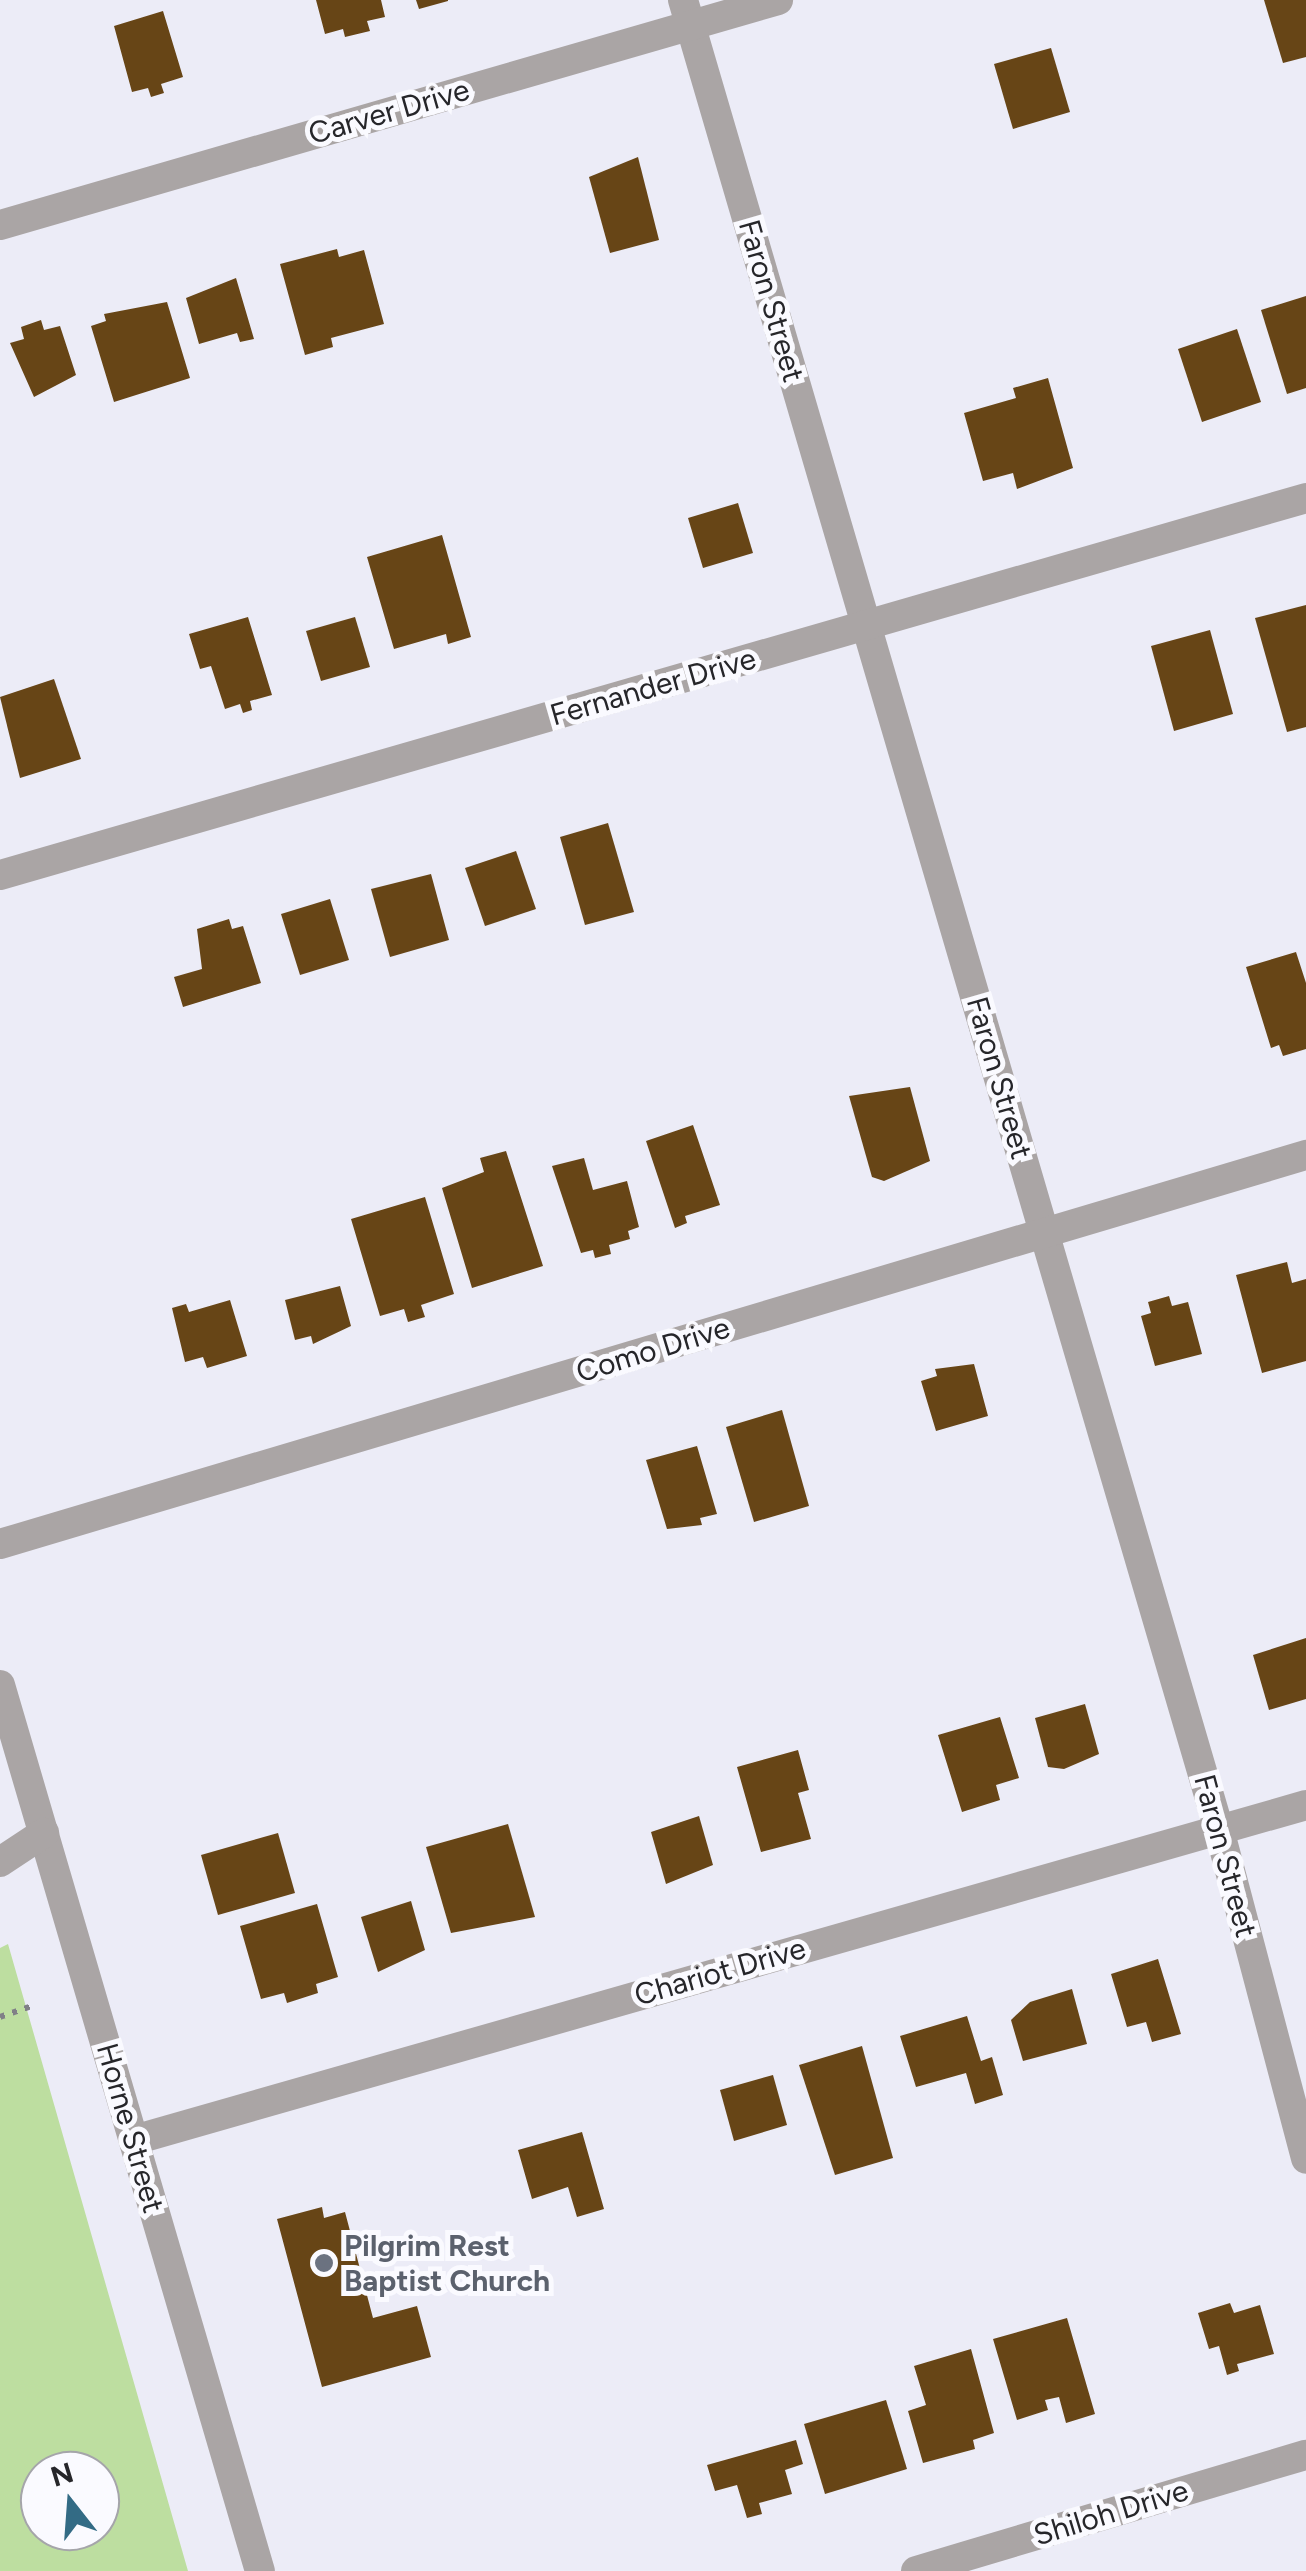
<!DOCTYPE html>
<style>
body{margin:0}
#map{position:relative;width:1306px;height:2571px;overflow:hidden;background:#ececf7;font-family:Figtree,sans-serif}
div>[style]{position:absolute}
.green>*{inset:0;background:#bddea0}
.building>*{inset:0;background:#674516}
.path>*{height:6px;margin-top:-3px;transform-origin:0;background:repeating-linear-gradient(90deg,#808087 0 5px,transparent 0 13px)}
.minor>*{height:30px;margin:-15px;padding:0 15px;transform-origin:15px;border-radius:15px;background:#aaa5a5}
.dots>*{width:28px;height:28px;translate:-50% -50%;box-sizing:border-box;border:5px solid #fafaff;border-radius:50%}
span{translate:-50% -50%;white-space:nowrap;text-align:center;line-height:1.15;-webkit-text-stroke:10px #fafaff;paint-order:stroke}
.street-label{font-size:30px;color:#26262a}
.worship-label{font-size:30px;color:#5b616d;font-weight:700}
.left{translate:0 -50%;text-align:left}
.north{position:absolute;left:20px;top:2451px;width:100px;height:100px;box-sizing:border-box;background:#fafaff;border:2px solid #a5a5aa;border-radius:50%;rotate:343deg;font-size:28px;font-weight:700;line-height:40px;text-align:center;color:#26262a}
.north::after{content:'';display:block;margin:auto;width:35px;height:45px;background:#336b85;clip-path:polygon(50% 0,100% 100%,50% 72%,0 100%)}
</style>
<div id="map">
<div class="green">
<i style="clip-path:polygon(evenodd,8px 1944px,188px 2571px,0 2571px,0 1948px,8px 1944px,40px 2471px,100px 2471px,100px 2531px,40px 2531px,40px 2471px)"></i>
</div>
<div class="building">
<i style="clip-path:polygon(316px 0,381px 0,385px 17px,367px 21px,370px 31px,345px 37px,343px 29px,325px 34px)"></i>
<i style="clip-path:polygon(416px 0,448px 0,448px 1px,419px 9px)"></i>
<i style="clip-path:polygon(1264px 0,1306px 0,1306px 57px,1283px 63px)"></i>
<i style="clip-path:polygon(163px 11px,183px 77px,161px 84px,164px 93px,151px 97px,148px 88px,132px 92px,114px 26px)"></i>
<i style="clip-path:polygon(1051px 48px,1070px 112px,1013px 129px,994px 64px)"></i>
<i style="clip-path:polygon(638px 157px,659px 240px,610px 253px,589px 177px)"></i>
<i style="clip-path:polygon(337px 249px,339px 257px,364px 250px,384px 324px,331px 338px,333px 347px,305px 355px,280px 264px)"></i>
<i style="clip-path:polygon(236px 278px,254px 339px,240px 342px,237px 333px,199px 344px,186px 298px)"></i>
<i style="clip-path:polygon(1306px 296px,1306px 388px,1287px 394px,1261px 310px)"></i>
<i style="clip-path:polygon(167px 302px,190px 378px,114px 402px,91px 326px,106px 321px,104px 314px)"></i>
<i style="clip-path:polygon(41px 320px,44px 330px,60px 326px,76px 375px,34px 397px,10px 343px,24px 339px,21px 327px)"></i>
<i style="clip-path:polygon(1237px 329px,1261px 402px,1202px 422px,1178px 349px)"></i>
<i style="clip-path:polygon(1048px 378px,1073px 468px,1017px 489px,1013px 473px,983px 481px,964px 413px,1016px 398px,1013px 388px)"></i>
<i style="clip-path:polygon(738px 503px,753px 553px,703px 568px,688px 518px)"></i>
<i style="clip-path:polygon(442px 535px,471px 637px,448px 644px,446px 634px,394px 649px,367px 557px)"></i>
<i style="clip-path:polygon(1306px 605px,1306px 727px,1287px 732px,1255px 618px)"></i>
<i style="clip-path:polygon(248px 617px,272px 695px,250px 701px,252px 710px,243px 713px,240px 704px,225px 709px,211px 666px,200px 669px,189px 634px)"></i>
<i style="clip-path:polygon(355px 617px,370px 667px,321px 681px,306px 631px)"></i>
<i style="clip-path:polygon(1210px 630px,1233px 714px,1174px 731px,1151px 646px)"></i>
<i style="clip-path:polygon(54px 679px,81px 759px,20px 778px,0 697px)"></i>
<i style="clip-path:polygon(608px 823px,634px 912px,585px 925px,560px 837px)"></i>
<i style="clip-path:polygon(516px 851px,536px 909px,485px 926px,465px 868px)"></i>
<i style="clip-path:polygon(431px 874px,449px 940px,390px 957px,371px 889px)"></i>
<i style="clip-path:polygon(330px 899px,349px 960px,300px 975px,281px 914px)"></i>
<i style="clip-path:polygon(229px 919px,232px 929px,243px 926px,261px 983px,183px 1007px,174px 977px,202px 969px,197px 929px)"></i>
<i style="clip-path:polygon(1296px 952px,1306px 983px,1306px 1049px,1283px 1056px,1279px 1045px,1271px 1048px,1246px 967px)"></i>
<i style="clip-path:polygon(910px 1087px,930px 1161px,884px 1181px,872px 1177px,849px 1096px)"></i>
<i style="clip-path:polygon(693px 1125px,720px 1205px,685px 1216px,687px 1223px,675px 1228px,646px 1141px)"></i>
<i style="clip-path:polygon(506px 1151px,543px 1266px,472px 1288px,442px 1188px,484px 1172px,480px 1158px)"></i>
<i style="clip-path:polygon(584px 1158px,593px 1190px,627px 1181px,639px 1227px,628px 1231px,630px 1239px,609px 1245px,611px 1254px,595px 1258px,593px 1250px,581px 1253px,552px 1166px)"></i>
<i style="clip-path:polygon(425px 1197px,454px 1294px,421px 1305px,425px 1317px,408px 1322px,404px 1309px,380px 1316px,351px 1219px)"></i>
<i style="clip-path:polygon(1287px 1262px,1292px 1283px,1306px 1279px,1306px 1361px,1262px 1373px,1236px 1275px)"></i>
<i style="clip-path:polygon(340px 1286px,351px 1326px,313px 1344px,311px 1336px,295px 1340px,285px 1300px)"></i>
<i style="clip-path:polygon(1169px 1296px,1172px 1306px,1188px 1302px,1202px 1354px,1155px 1366px,1141px 1316px,1151px 1313px,1148px 1302px)"></i>
<i style="clip-path:polygon(230px 1300px,247px 1356px,207px 1368px,203px 1357px,185px 1362px,172px 1308px,186px 1304px,189px 1312px)"></i>
<i style="clip-path:polygon(974px 1364px,988px 1416px,936px 1431px,921px 1381px,937px 1376px,935px 1369px)"></i>
<i style="clip-path:polygon(782px 1410px,809px 1506px,754px 1522px,726px 1427px)"></i>
<i style="clip-path:polygon(697px 1446px,717px 1514px,700px 1518px,702px 1525px,667px 1529px,646px 1460px)"></i>
<i style="clip-path:polygon(1306px 1638px,1306px 1699px,1269px 1710px,1253px 1655px)"></i>
<i style="clip-path:polygon(1085px 1704px,1099px 1754px,1064px 1769px,1048px 1767px,1035px 1718px)"></i>
<i style="clip-path:polygon(1000px 1717px,1019px 1778px,996px 1785px,1000px 1800px,962px 1812px,938px 1735px)"></i>
<i style="clip-path:polygon(798px 1750px,809px 1790px,798px 1793px,811px 1839px,761px 1852px,737px 1767px)"></i>
<i style="clip-path:polygon(699px 1816px,713px 1865px,666px 1884px,651px 1832px)"></i>
<i style="clip-path:polygon(508px 1824px,535px 1917px,451px 1933px,426px 1847px)"></i>
<i style="clip-path:polygon(278px 1833px,295px 1893px,218px 1915px,201px 1855px)"></i>
<i style="clip-path:polygon(411px 1901px,425px 1950px,378px 1972px,361px 1917px)"></i>
<i style="clip-path:polygon(317px 1904px,338px 1977px,316px 1984px,318px 1993px,287px 2003px,284px 1993px,261px 1999px,240px 1926px)"></i>
<i style="clip-path:polygon(1158px 1959px,1181px 2034px,1152px 2042px,1146px 2022px,1127px 2027px,1111px 1974px)"></i>
<i style="clip-path:polygon(1072px 1989px,1087px 2044px,1023px 2061px,1011px 2020px,1030px 2002px)"></i>
<i style="clip-path:polygon(967px 2016px,981px 2061px,992px 2057px,1003px 2095px,975px 2104px,966px 2073px,916px 2087px,900px 2036px)"></i>
<i style="clip-path:polygon(862px 2046px,893px 2158px,835px 2175px,799px 2065px)"></i>
<i style="clip-path:polygon(773px 2075px,787px 2125px,734px 2141px,720px 2090px)"></i>
<i style="clip-path:polygon(582px 2132px,604px 2209px,577px 2217px,568px 2187px,532px 2199px,518px 2150px)"></i>
<i style="clip-path:polygon(322px 2207px,324px 2218px,345px 2212px,373px 2318px,417px 2306px,431px 2357px,322px 2387px,277px 2219px)"></i>
<i style="clip-path:polygon(1230px 2303px,1234px 2313px,1260px 2305px,1274px 2354px,1237px 2364px,1239px 2371px,1227px 2375px,1219px 2346px,1209px 2349px,1198px 2313px)"></i>
<i style="clip-path:polygon(1067px 2318px,1095px 2414px,1066px 2423px,1059px 2397px,1045px 2400px,1048px 2410px,1017px 2420px,993px 2339px)"></i>
<i style="clip-path:polygon(971px 2349px,994px 2433px,973px 2440px,975px 2449px,923px 2463px,908px 2411px,926px 2405px,914px 2366px)"></i>
<i style="clip-path:polygon(886px 2400px,907px 2469px,825px 2494px,804px 2424px)"></i>
<i style="clip-path:polygon(796px 2440px,803px 2464px,785px 2470px,792px 2494px,759px 2503px,762px 2514px,747px 2518px,737px 2485px,715px 2491px,707px 2465px)"></i>
</div>
<div class="path">
<i style="left:0;top:2017px;width:36px;rotate:-19deg"></i>
</div>
<div class="minor">
<i style="left:683px;top:0;width:1906px;rotate:73.67deg"></i>
<i style="left:1219px;top:1829px;width:341px;rotate:75.2deg"></i>
<i style="left:0;top:225px;width:810px;rotate:-16.13deg"></i>
<i style="left:0;top:875px;width:1359px;rotate:-16.1deg"></i>
<i style="left:0;top:1544px;width:1363px;rotate:-16.59deg"></i>
<i style="left:0;top:1685px;width:923px;rotate:73.65deg"></i>
<i style="left:0;top:1862px;width:53px;rotate:-33.4deg"></i>
<i style="left:134px;top:2140px;width:1219px;rotate:-15.95deg"></i>
<i style="left:916px;top:2571px;width:407px;rotate:-16.6deg"></i>
</div>
<div class="dots">
<i style="left:324px;top:2263px;background:#6b7280"></i>
</div>
<div class="street-label">
<span style="left:389px;top:112px;rotate:-16deg">Carver Drive</span>
<span style="left:771px;top:301px;rotate:74deg">Faron Street</span>
<span style="left:653px;top:687px;rotate:-16deg">Fernander Drive</span>
<span style="left:999px;top:1078px;rotate:74deg">Faron Street</span>
<span style="left:653px;top:1350px;rotate:-17deg">Como Drive</span>
<span style="left:1225px;top:1856px;rotate:75deg">Faron Street</span>
<span style="left:720px;top:1972px;rotate:-16deg">Chariot Drive</span>
<span style="left:130px;top:2128px;rotate:74deg">Horne Street</span>
<span style="left:1111px;top:2513px;rotate:-17deg">Shiloh Drive</span>
</div>
<div class="worship-label">
<span class="left" style="left:344px;top:2263px">Pilgrim Rest<br>Baptist Church</span>
</div>
<div class="north">N</div>
</div>
